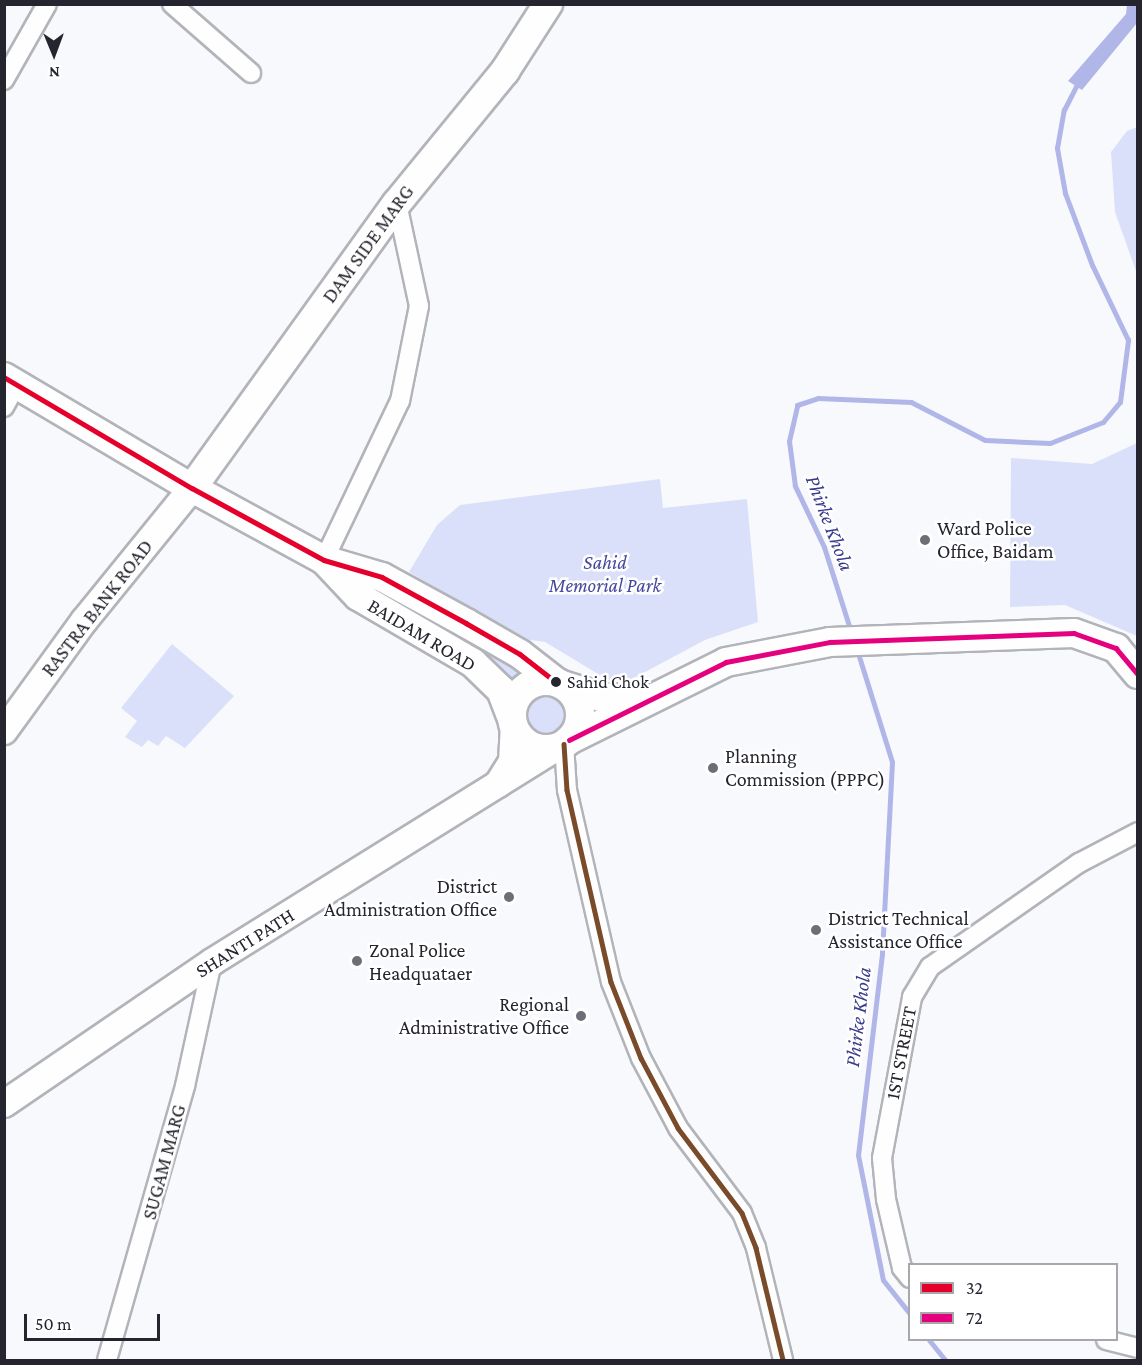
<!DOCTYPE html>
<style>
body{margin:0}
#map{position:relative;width:1142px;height:1365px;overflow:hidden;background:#f8f9fc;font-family:"Crimson Pro",serif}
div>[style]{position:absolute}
.green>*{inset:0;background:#dbe0fa}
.round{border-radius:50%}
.water>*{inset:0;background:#b0b7e8}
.stream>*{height:5px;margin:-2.5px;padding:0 2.5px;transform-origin:2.5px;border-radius:2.5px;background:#b0b7e8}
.roads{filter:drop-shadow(2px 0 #b2b4b9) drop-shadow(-2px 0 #b2b4b9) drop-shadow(0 2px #b2b4b9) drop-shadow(0 -2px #b2b4b9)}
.street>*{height:18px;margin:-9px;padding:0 9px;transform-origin:9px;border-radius:9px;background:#fefeff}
.secondary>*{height:26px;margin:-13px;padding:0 13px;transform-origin:13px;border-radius:13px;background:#fefeff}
.primary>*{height:28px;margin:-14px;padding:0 14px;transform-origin:14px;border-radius:14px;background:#fefeff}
.primary>.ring{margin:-14px;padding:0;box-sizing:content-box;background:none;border:28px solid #fefeff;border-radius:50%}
.bus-1>*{height:4.5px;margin:-2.25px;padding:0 2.25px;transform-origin:2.25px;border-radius:2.25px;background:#e4002b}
.bus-2>*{height:4.5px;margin:-2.25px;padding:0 2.25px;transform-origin:2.25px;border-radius:2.25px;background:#e5007d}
.bus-3>*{height:4.5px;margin:-2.25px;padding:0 2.25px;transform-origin:2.25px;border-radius:2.25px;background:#7a4b2a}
.dots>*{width:16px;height:16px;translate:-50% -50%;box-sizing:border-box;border:3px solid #fff;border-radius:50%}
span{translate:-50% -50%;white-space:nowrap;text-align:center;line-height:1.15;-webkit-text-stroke:5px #fff;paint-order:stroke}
.bus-label{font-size:18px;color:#24252e}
.left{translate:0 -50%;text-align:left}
.street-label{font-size:20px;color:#24252e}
.poi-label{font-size:20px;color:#24252e}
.right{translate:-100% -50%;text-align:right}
.park-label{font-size:20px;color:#45499c;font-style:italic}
.water-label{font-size:21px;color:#393c8d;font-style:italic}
.frame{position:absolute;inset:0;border:6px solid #24252e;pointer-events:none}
.legend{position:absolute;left:908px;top:1263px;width:210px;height:78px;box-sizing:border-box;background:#fff;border:2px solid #a7a8ab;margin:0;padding:8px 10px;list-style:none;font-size:18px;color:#24252e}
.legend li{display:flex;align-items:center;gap:12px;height:30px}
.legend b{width:30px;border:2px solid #a7a8ab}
.north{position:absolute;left:24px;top:24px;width:60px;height:60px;-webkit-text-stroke:4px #fff;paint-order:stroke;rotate:179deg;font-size:16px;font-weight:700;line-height:24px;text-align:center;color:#24252e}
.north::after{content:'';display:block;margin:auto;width:21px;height:27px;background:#24252e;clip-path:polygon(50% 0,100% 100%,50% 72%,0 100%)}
.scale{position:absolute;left:24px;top:1314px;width:136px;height:27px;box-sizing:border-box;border:3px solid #24252e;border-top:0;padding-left:8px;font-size:18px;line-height:21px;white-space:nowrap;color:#24252e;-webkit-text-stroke:4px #fff;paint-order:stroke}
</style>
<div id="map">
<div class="green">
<i style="clip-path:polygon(1137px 127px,1138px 127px,1137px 274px,1115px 212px,1111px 152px,1127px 131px)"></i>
<i style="clip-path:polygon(1137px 443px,1137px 636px,1065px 605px,1010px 607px,1011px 458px,1092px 464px)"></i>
<i style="clip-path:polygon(660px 479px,663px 508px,747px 499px,758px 622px,705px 640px,630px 680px,608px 680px,545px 642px,523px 639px,409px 572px,437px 525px,460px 505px)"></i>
<i style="clip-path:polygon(359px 580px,499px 657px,519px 674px,505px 686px,486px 655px)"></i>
<i style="clip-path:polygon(172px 644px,234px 696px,185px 748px,166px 736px,158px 746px,148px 740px,142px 747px,125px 737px,137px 721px,121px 708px)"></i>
<i class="round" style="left:527px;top:694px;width:40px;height:40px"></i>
</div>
<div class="water">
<i style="clip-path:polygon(1127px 5px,1137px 5px,1137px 23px,1082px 90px,1068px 81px,1126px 14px)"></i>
</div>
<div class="stream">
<i style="left:851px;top:632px;width:89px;rotate:-107.6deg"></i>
<i style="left:824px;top:547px;width:68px;rotate:-115.4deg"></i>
<i style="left:795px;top:486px;width:45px;rotate:-97.6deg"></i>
<i style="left:789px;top:441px;width:37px;rotate:-77deg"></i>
<i style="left:797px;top:405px;width:22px;rotate:-18deg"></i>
<i style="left:818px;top:398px;width:93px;rotate:2.5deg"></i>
<i style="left:911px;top:402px;width:83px;rotate:27.2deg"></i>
<i style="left:985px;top:440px;width:65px;rotate:2.6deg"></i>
<i style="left:1050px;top:443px;width:57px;rotate:-21.6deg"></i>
<i style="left:1103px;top:422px;width:26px;rotate:-50deg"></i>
<i style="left:1120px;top:402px;width:63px;rotate:-82.6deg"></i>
<i style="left:1128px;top:340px;width:83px;rotate:-115.6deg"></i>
<i style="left:1092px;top:265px;width:77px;rotate:-110.6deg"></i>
<i style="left:1065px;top:193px;width:46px;rotate:-100.1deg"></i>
<i style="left:1057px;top:148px;width:39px;rotate:-80deg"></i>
<i style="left:1064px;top:110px;width:27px;rotate:-63deg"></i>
<i style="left:857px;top:650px;width:117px;rotate:72.6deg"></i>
<i style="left:892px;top:762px;width:192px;rotate:93deg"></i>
<i style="left:882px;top:954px;width:202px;rotate:96.8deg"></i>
<i style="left:858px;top:1155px;width:127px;rotate:78.7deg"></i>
<i style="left:883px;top:1280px;width:43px;rotate:51.5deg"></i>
<i style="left:929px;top:1340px;width:26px;rotate:51deg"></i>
</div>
<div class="roads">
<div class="street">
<i style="left:172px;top:4px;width:105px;rotate:41.1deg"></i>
<i style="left:4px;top:80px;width:87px;rotate:-60.5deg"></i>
<i style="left:4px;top:407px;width:26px;rotate:-61deg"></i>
<i style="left:324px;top:560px;width:176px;rotate:-64.5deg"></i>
<i style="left:400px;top:401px;width:97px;rotate:-78.7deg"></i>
<i style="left:419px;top:306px;width:105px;rotate:-102.1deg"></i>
<i style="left:564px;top:744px;width:46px;rotate:86.3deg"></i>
<i style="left:567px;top:790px;width:197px;rotate:77.1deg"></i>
<i style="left:611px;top:982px;width:82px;rotate:68.5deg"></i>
<i style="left:641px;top:1058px;width:79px;rotate:62.1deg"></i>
<i style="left:678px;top:1128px;width:106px;rotate:53deg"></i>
<i style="left:742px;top:1213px;width:38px;rotate:68deg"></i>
<i style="left:756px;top:1248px;width:115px;rotate:76.4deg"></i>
<i style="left:910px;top:1278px;width:13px;rotate:-129deg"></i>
<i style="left:902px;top:1268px;width:71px;rotate:-103.1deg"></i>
<i style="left:886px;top:1199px;width:41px;rotate:-95.6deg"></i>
<i style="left:882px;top:1158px;width:164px;rotate:-79.4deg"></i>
<i style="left:912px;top:997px;width:35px;rotate:-59deg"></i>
<i style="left:930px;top:967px;width:182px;rotate:-34.9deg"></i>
<i style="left:1079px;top:863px;width:67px;rotate:-27.7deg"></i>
<i style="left:1106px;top:1340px;width:33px;rotate:14deg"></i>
<i style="left:107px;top:1360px;width:285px;rotate:-74.1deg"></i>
<i style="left:185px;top:1086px;width:127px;rotate:-77.7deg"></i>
</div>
<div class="secondary">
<i style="left:4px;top:731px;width:136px;rotate:-54deg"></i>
<i style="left:84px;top:621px;width:171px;rotate:-50.9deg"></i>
<i style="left:498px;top:784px;width:26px;rotate:-58deg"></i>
<i style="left:512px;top:762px;width:34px;rotate:-87deg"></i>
<i style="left:4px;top:1104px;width:252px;rotate:-34.3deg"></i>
<i style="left:212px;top:962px;width:407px;rotate:-31.9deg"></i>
</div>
<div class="primary">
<i style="left:4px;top:377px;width:218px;rotate:30.6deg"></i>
<i style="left:192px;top:488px;width:150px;rotate:28.6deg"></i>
<i style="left:324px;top:560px;width:60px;rotate:16.3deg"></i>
<i style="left:382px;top:577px;width:96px;rotate:28.7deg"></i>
<i style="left:466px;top:623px;width:62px;rotate:29.9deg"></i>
<i style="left:520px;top:654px;width:46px;rotate:37.9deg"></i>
<i style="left:192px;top:488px;width:351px;rotate:-54.3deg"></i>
<i style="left:397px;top:203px;width:171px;rotate:-50.7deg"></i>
<i style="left:505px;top:71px;width:80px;rotate:-57.3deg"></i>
<i style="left:325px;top:561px;width:48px;rotate:46.7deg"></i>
<i style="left:358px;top:596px;width:133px;rotate:30.2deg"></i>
<i style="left:473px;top:663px;width:39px;rotate:44deg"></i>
<i style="left:501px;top:690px;width:28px;rotate:69deg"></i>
<i class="ring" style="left:512px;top:681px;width:40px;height:40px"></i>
<i style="left:565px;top:686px;width:41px;rotate:17.1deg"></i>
<i style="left:604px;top:698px;width:41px"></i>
<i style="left:569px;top:740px;width:175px;rotate:-26.4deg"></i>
<i style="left:726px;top:662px;width:106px;rotate:-10.9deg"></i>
<i style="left:830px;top:642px;width:244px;rotate:-2.1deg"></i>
<i style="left:1074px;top:633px;width:45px;rotate:19.7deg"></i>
<i style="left:1116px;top:648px;width:34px;rotate:50deg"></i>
</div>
</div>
<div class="bus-1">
<i style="left:4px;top:377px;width:218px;rotate:30.6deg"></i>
<i style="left:192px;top:488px;width:150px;rotate:28.6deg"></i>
<i style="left:324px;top:560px;width:60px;rotate:16.3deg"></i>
<i style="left:382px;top:577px;width:96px;rotate:28.7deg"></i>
<i style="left:466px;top:623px;width:62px;rotate:29.9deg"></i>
<i style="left:520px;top:654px;width:46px;rotate:37.9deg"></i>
</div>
<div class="bus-2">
<i style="left:569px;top:740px;width:175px;rotate:-26.4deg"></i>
<i style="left:726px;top:662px;width:106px;rotate:-10.9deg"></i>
<i style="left:830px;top:642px;width:244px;rotate:-2.1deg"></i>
<i style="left:1074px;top:633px;width:45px;rotate:19.7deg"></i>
<i style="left:1116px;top:648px;width:34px;rotate:50deg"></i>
</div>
<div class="bus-3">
<i style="left:564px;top:744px;width:46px;rotate:86.3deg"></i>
<i style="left:567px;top:790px;width:197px;rotate:77.1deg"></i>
<i style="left:611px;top:982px;width:82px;rotate:68.5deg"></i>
<i style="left:641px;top:1058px;width:79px;rotate:62.1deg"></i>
<i style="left:678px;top:1128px;width:106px;rotate:53deg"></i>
<i style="left:742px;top:1213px;width:38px;rotate:68deg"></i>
<i style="left:756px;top:1248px;width:115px;rotate:76.4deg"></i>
</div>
<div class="dots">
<i style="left:925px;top:540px;background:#6e6f76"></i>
<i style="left:556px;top:682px;background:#24252e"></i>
<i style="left:713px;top:768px;background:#6e6f76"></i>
<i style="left:509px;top:897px;background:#6e6f76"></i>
<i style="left:816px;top:930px;background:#6e6f76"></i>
<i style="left:357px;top:961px;background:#6e6f76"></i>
<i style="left:581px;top:1016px;background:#6e6f76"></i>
</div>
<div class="bus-label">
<span class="left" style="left:567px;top:682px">Sahid Chok</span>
</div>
<div class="street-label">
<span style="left:368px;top:244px;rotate:-54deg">DAM SIDE MARG</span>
<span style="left:97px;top:608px;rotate:-52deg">RASTRA BANK ROAD</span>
<span style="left:422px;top:635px;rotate:31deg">BAIDAM ROAD</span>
<span style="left:245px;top:943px;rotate:-32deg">SHANTI PATH</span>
<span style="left:901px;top:1053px;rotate:-79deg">1ST STREET</span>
<span style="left:164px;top:1162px;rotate:-75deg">SUGAM MARG</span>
</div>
<div class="poi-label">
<span class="left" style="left:937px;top:540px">Ward Police<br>Office, Baidam</span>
<span class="left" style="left:725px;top:768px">Planning<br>Commission (PPPC)</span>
<span class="right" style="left:497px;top:898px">District<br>Administration Office</span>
<span class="left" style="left:828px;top:930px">District Technical<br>Assistance Office</span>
<span class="left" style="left:369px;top:962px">Zonal Police<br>Headquataer</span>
<span class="right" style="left:569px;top:1016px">Regional<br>Administrative Office</span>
</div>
<div class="park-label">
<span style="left:605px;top:574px">Sahid<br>Memorial Park</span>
</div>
<div class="water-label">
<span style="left:830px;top:523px;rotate:69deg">Phirke Khola</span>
<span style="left:858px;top:1017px;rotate:-83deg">Phirke Khola</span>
</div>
<div class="frame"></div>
<ul class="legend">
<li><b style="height:8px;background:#e4002b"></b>32</li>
<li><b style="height:8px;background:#e5007d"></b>72</li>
</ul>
<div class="north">N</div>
<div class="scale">50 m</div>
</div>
